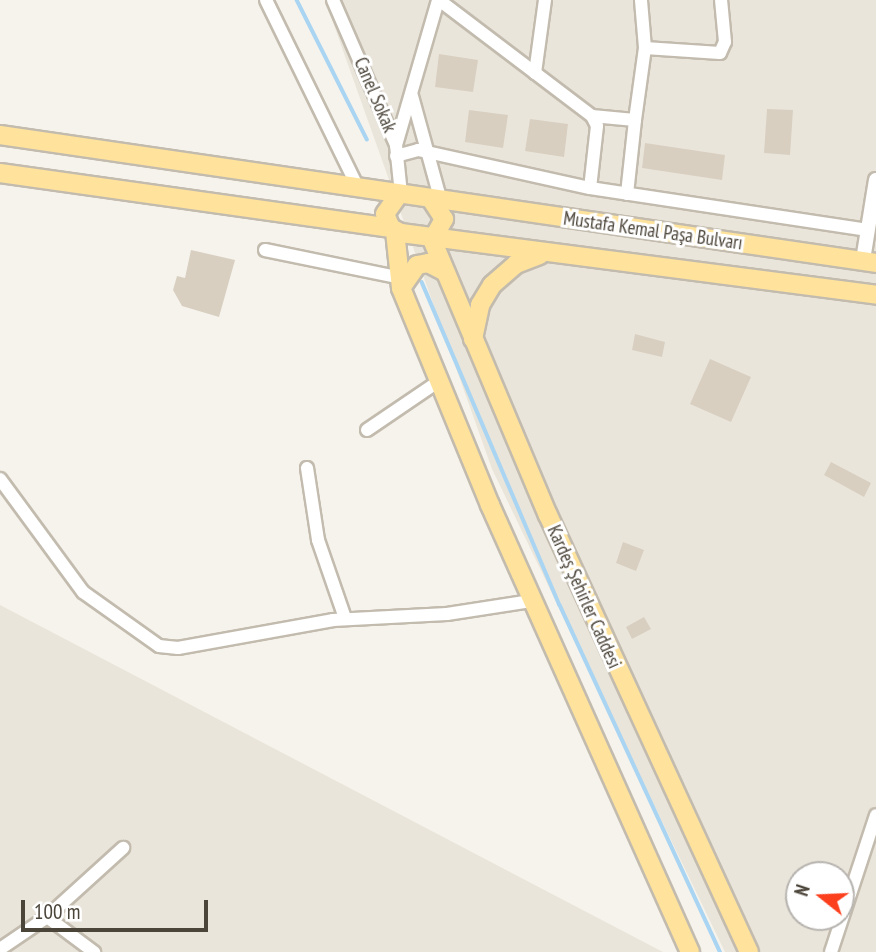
<!DOCTYPE html>
<meta charset="utf-8">
<style>
body{margin:0}
#map{position:relative;width:876px;height:952px;overflow:hidden;background:#f6f3ec;font-family:"PT Sans Narrow",sans-serif}
div>[style]{position:absolute}
.residential>*{inset:0;background:#eae5da}
.stream>*{height:3.5px;margin:-1.75px;padding:0 1.75px;transform-origin:1.75px;border-radius:1.75px;background:#a9d4f2}
.building>*{inset:0;background:#d8cfc1}
.roads{filter:drop-shadow(2px 0 #c2bbae) drop-shadow(-2px 0 #c2bbae) drop-shadow(0 2px #c2bbae) drop-shadow(0 -2px #c2bbae)}
.minor>*{height:12px;margin:-6px;padding:0 6px;transform-origin:6px;border-radius:6px;background:#fff}
.tertiary>*{height:14px;margin:-7px;padding:0 7px;transform-origin:7px;border-radius:7px;background:#fff}
.primary>*{height:18px;margin:-9px;padding:0 9px;transform-origin:9px;border-radius:9px;background:#ffe39c}
span{translate:-50% -50%;white-space:nowrap;text-align:center;line-height:1.15;-webkit-text-stroke:6px #fff;paint-order:stroke}
.street-label{font-size:19px;color:#4b4439}
.north{position:absolute;left:785px;top:861px;width:70px;height:70px;box-sizing:border-box;background:#fff;border:2px solid #b7b4b0;border-radius:50%;rotate:288deg;font-size:19px;font-weight:700;line-height:28px;text-align:center;color:#4b4439}
.north::after{content:'';display:block;margin:auto;width:24px;height:32px;background:#fc3f1d;clip-path:polygon(50% 0,100% 100%,50% 72%,0 100%)}
.scale{position:absolute;left:21px;top:900px;width:187px;height:32px;box-sizing:border-box;border:4px solid #4b4439;border-top:0;padding-left:9px;font-size:21px;line-height:24px;white-space:nowrap;color:#4b4439;-webkit-text-stroke:5px #fff;paint-order:stroke}
</style>
<div id="map">
<div class="residential">
<i style="clip-path:polygon(evenodd,325px 0,876px 0,876px 952px,725px 952px,492px 469px,325px 0,799px 875px,841px 875px,841px 917px,799px 917px,799px 875px)"></i>
<i style="clip-path:polygon(0 605px,663px 952px,0 952px)"></i>
</div>
<div class="stream">
<i style="left:297px;top:0;width:156px;rotate:63.3deg"></i>
<i style="left:422px;top:282px;width:351px;rotate:66.9deg"></i>
<i style="left:560px;top:605px;width:382px;rotate:65.2deg"></i>
</div>
<div class="building">
<i style="clip-path:polygon(439px 54px,478px 60px,473px 92px,435px 87px)"></i>
<i style="clip-path:polygon(767px 109px,793px 110px,790px 155px,764px 153px)"></i>
<i style="clip-path:polygon(469px 110px,508px 115px,503px 148px,465px 142px)"></i>
<i style="clip-path:polygon(530px 119px,568px 124px,564px 157px,525px 151px)"></i>
<i style="clip-path:polygon(645px 143px,725px 155px,722px 180px,642px 168px)"></i>
<i style="clip-path:polygon(191px 250px,235px 260px,219px 317px,182px 306px,173px 290px,177px 276px,185px 278px)"></i>
<i style="clip-path:polygon(635px 334px,665px 342px,662px 357px,632px 350px)"></i>
<i style="clip-path:polygon(710px 359px,751px 377px,731px 422px,690px 404px)"></i>
<i style="clip-path:polygon(831px 462px,871px 483px,864px 497px,824px 475px)"></i>
<i style="clip-path:polygon(623px 542px,644px 550px,636px 571px,616px 563px)"></i>
<i style="clip-path:polygon(644px 617px,651px 629px,632px 639px,626px 627px)"></i>
</div>
<div class="roads">
<div class="minor">
<i style="left:266px;top:0;width:207px;rotate:63.9deg"></i>
<i style="left:333px;top:0;width:158px;rotate:66.5deg"></i>
<i style="left:396px;top:145px;width:49px;rotate:84.2deg"></i>
<i style="left:439px;top:0;width:192px;rotate:37.2deg"></i>
<i style="left:592px;top:116px;width:11px;rotate:63deg"></i>
<i style="left:597px;top:126px;width:62px;rotate:96.4deg"></i>
<i style="left:645px;top:48px;width:75px;rotate:3.8deg"></i>
<i style="left:720px;top:53px;width:12px;rotate:-66deg"></i>
<i style="left:725px;top:42px;width:42px;rotate:-95.4deg"></i>
<i style="left:535px;top:73px;width:74px;rotate:-82.2deg"></i>
<i style="left:412px;top:96px;width:109px;rotate:74.6deg"></i>
<i style="left:592px;top:116px;width:43px;rotate:5.3deg"></i>
<i style="left:635px;top:120px;width:73px;rotate:-82.1deg"></i>
<i style="left:645px;top:48px;width:48px;rotate:-94.8deg"></i>
<i style="left:396px;top:145px;width:151px;rotate:-73.8deg"></i>
<i style="left:396px;top:156px;width:23px;rotate:-15deg"></i>
<i style="left:418px;top:150px;width:176px;rotate:12.5deg"></i>
<i style="left:590px;top:188px;width:281px;rotate:8.6deg"></i>
<i style="left:627px;top:194px;width:74px;rotate:-83.8deg"></i>
<i style="left:265px;top:250px;width:135px;rotate:11.6deg"></i>
<i style="left:367px;top:430px;width:87px;rotate:-34.2deg"></i>
<i style="left:307px;top:468px;width:73px;rotate:81.3deg"></i>
<i style="left:318px;top:540px;width:83px;rotate:70.9deg"></i>
<i style="left:0;top:479px;width:140px;rotate:53.7deg"></i>
<i style="left:83px;top:592px;width:93px;rotate:35.4deg"></i>
<i style="left:159px;top:646px;width:19px;rotate:6deg"></i>
<i style="left:178px;top:648px;width:158px;rotate:-10.2deg"></i>
<i style="left:333px;top:620px;width:114px;rotate:-3deg"></i>
<i style="left:447px;top:614px;width:85px;rotate:-8.8deg"></i>
<i style="left:47px;top:917px;width:59px;rotate:36.7deg"></i>
<i style="left:0;top:949px;width:57px;rotate:-34.2deg"></i>
<i style="left:47px;top:917px;width:103px;rotate:-42.2deg"></i>
<i style="left:831px;top:952px;width:144px;rotate:-71.8deg"></i>
</div>
<div class="tertiary">
<i style="left:863px;top:260px;width:81px;rotate:-80.8deg"></i>
</div>
<div class="primary">
<i style="left:0;top:135px;width:885px;rotate:8.31deg"></i>
<i style="left:0;top:173px;width:395px;rotate:8deg"></i>
<i style="left:399px;top:194px;width:24px;rotate:125deg"></i>
<i style="left:385px;top:214px;width:15px;rotate:67deg"></i>
<i style="left:391px;top:228px;width:11px;rotate:27deg"></i>
<i style="left:401px;top:233px;width:479px;rotate:7.4deg"></i>
<i style="left:431px;top:199px;width:24px;rotate:57deg"></i>
<i style="left:444px;top:219px;width:21px;rotate:119deg"></i>
<i style="left:395px;top:231px;width:57px;rotate:84deg"></i>
<i style="left:401px;top:288px;width:235px;rotate:67.7deg"></i>
<i style="left:490px;top:505px;width:490px;rotate:65.9deg"></i>
<i style="left:431px;top:237px;width:302px;rotate:67.2deg"></i>
<i style="left:548px;top:515px;width:481px;rotate:65.3deg"></i>
<i style="left:401px;top:288px;width:28px;rotate:-55deg"></i>
<i style="left:417px;top:265px;width:11px;rotate:-10deg"></i>
<i style="left:428px;top:263px;width:18px;rotate:27deg"></i>
<i style="left:473px;top:339px;width:35px;rotate:-78deg"></i>
<i style="left:480px;top:305px;width:23px;rotate:-59deg"></i>
<i style="left:492px;top:285px;width:32px;rotate:-41deg"></i>
<i style="left:516px;top:264px;width:25px;rotate:-21deg"></i>
</div>
</div>
<div class="street-label">
<span style="left:375px;top:95px;rotate:67deg">Canel Sokak</span>
<span style="left:653px;top:231px;rotate:8deg">Mustafa Kemal Paşa Bulvarı</span>
<span style="left:584px;top:597px;rotate:66deg">Kardeş Şehirler Caddesi</span>
</div>
<div class="north">N</div>
<div class="scale">100 m</div>
</div>
